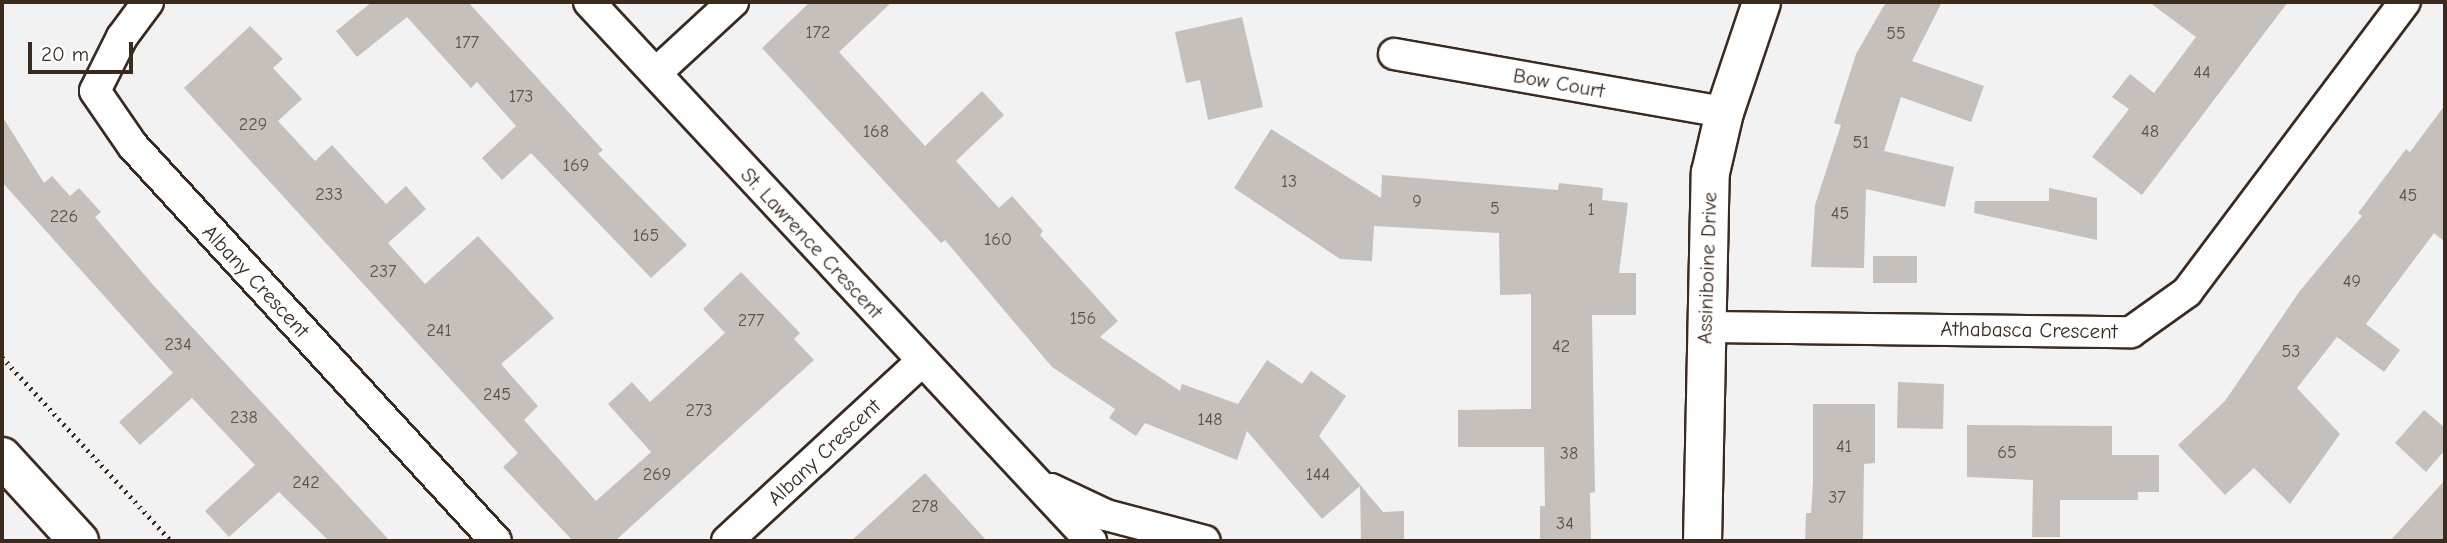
<!DOCTYPE html>
<style>
body{margin:0}
#map{position:relative;width:2447px;height:543px;overflow:hidden;background:#f3f2f2;font-family:"Comic Neue",sans-serif}
div>[style]{position:absolute}
.building>*{inset:0;background:#c6c0bd}
.path>*{height:4.5px;margin-top:-2.25px;transform-origin:0;background:repeating-linear-gradient(90deg,#3b2a1e 0 2px,transparent 0 7px)}
.roads{filter:drop-shadow(2px 0 #3b2a1e) drop-shadow(-2px 0 #3b2a1e) drop-shadow(0 2px #3b2a1e) drop-shadow(0 -2px #3b2a1e)}
.minor>*{height:30px;margin:-15px;padding:0 15px;transform-origin:15px;border-radius:15px;background:#fff}
.tertiary>*{height:37px;margin:-18.5px;padding:0 18.5px;transform-origin:18.5px;border-radius:18.5px;background:#fff}
.secondary>*{height:38px;margin:-19px;padding:0 19px;transform-origin:19px;border-radius:19px;background:#fff}
span{translate:-50% -50%;white-space:nowrap;text-align:center;line-height:1.15;-webkit-text-stroke:6px #fff;paint-order:stroke}
.number-label{font-size:18px;color:#5e5046}
.number-label span{-webkit-text-stroke-width:0}
.street-label{font-size:21px;color:#3b2a1e}
.frame{position:absolute;inset:0;border:4px solid #3b2a1e;pointer-events:none}
.scale{position:absolute;left:28px;top:42px;width:105px;height:32px;box-sizing:border-box;border:4px solid #3b2a1e;border-top:0;padding-left:9px;font-size:21px;line-height:24px;white-space:nowrap;color:#3b2a1e;-webkit-text-stroke:5px #fff;paint-order:stroke}
</style>
<div id="map">
<div class="building">
<i style="clip-path:polygon(372px 2px,468px 2px,603px 150px,598px 154px,687px 245px,651px 278px,531px 153px,502px 180px,482px 158px,516px 126px,477px 82px,471px 88px,407px 17px,357px 57px,336px 31px)"></i>
<i style="clip-path:polygon(810px 2px,892px 2px,839px 52px,925px 146px,982px 91px,1004px 115px,956px 161px,999px 208px,1012px 196px,1043px 231px,1040px 235px,1118px 321px,1100px 337px,1180px 391px,1182px 384px,1238px 404px,1267px 360px,1302px 384px,1311px 371px,1346px 396px,1319px 436px,1383px 512px,1404px 511px,1404px 541px,1361px 541px,1360px 486px,1322px 519px,1247px 431px,1237px 460px,1145px 423px,1136px 436px,1109px 418px,1115px 409px,1052px 367px,945px 240px,941px 243px,762px 48px)"></i>
<i style="clip-path:polygon(1886px 2px,1942px 2px,1912px 61px,1984px 86px,1971px 122px,1901px 97px,1884px 151px,1954px 167px,1945px 207px,1866px 189px,1864px 268px,1811px 267px,1815px 205px,1841px 125px,1834px 123px,1856px 54px)"></i>
<i style="clip-path:polygon(2149px 2px,2288px 2px,2142px 195px,2092px 157px,2129px 109px,2112px 97px,2130px 74px,2154px 93px,2196px 37px)"></i>
<i style="clip-path:polygon(1242px 17px,1263px 107px,1208px 120px,1200px 80px,1186px 83px,1175px 32px)"></i>
<i style="clip-path:polygon(250px 26px,283px 59px,273px 68px,302px 99px,278px 121px,315px 161px,332px 145px,386px 204px,406px 186px,426px 209px,388px 243px,425px 284px,478px 236px,554px 318px,501px 364px,538px 406px,524px 420px,596px 501px,651px 452px,608px 404px,632px 382px,650px 402px,725px 333px,703px 309px,741px 272px,800px 333px,794px 339px,814px 360px,615px 541px,573px 541px,503px 467px,518px 453px,184px 88px)"></i>
<i style="clip-path:polygon(2445px 105px,2445px 242px,2434px 233px,2366px 324px,2400px 350px,2384px 372px,2337px 337px,2297px 388px,2340px 434px,2290px 504px,2254px 468px,2225px 495px,2178px 445px,2225px 401px,2299px 292px,2362px 216px,2358px 213px,2406px 149px,2410px 152px)"></i>
<i style="clip-path:polygon(2px 116px,44px 183px,52px 176px,70px 196px,79px 188px,101px 212px,95px 217px,154px 286px,390px 541px,329px 541px,279px 492px,229px 537px,205px 511px,255px 465px,192px 398px,140px 445px,119px 422px,173px 373px,2px 182px)"></i>
<i style="clip-path:polygon(1271px 129px,1381px 198px,1382px 175px,1558px 190px,1559px 183px,1603px 188px,1602px 200px,1628px 203px,1619px 273px,1636px 273px,1636px 315px,1592px 315px,1595px 492px,1590px 493px,1591px 541px,1540px 541px,1540px 506px,1545px 506px,1544px 447px,1458px 447px,1458px 410px,1531px 409px,1531px 294px,1500px 295px,1499px 233px,1374px 226px,1372px 261px,1340px 259px,1234px 188px)"></i>
<i style="clip-path:polygon(2049px 188px,2097px 198px,2097px 240px,1974px 213px,1975px 201px,2049px 201px)"></i>
<i style="clip-path:polygon(1873px 256px,1917px 256px,1917px 283px,1873px 283px)"></i>
<i style="clip-path:polygon(1898px 382px,1944px 384px,1943px 429px,1897px 428px)"></i>
<i style="clip-path:polygon(1813px 404px,1875px 404px,1875px 463px,1864px 464px,1863px 541px,1805px 541px,1806px 513px,1811px 513px,1813px 482px)"></i>
<i style="clip-path:polygon(2424px 410px,2445px 428px,2445px 450px,2426px 472px,2395px 443px)"></i>
<i style="clip-path:polygon(1967px 425px,2112px 426px,2112px 455px,2159px 455px,2159px 492px,2138px 492px,2138px 500px,2060px 500px,2060px 537px,2032px 537px,2033px 480px,1967px 477px)"></i>
<i style="clip-path:polygon(925px 473px,987px 541px,851px 541px)"></i>
<i style="clip-path:polygon(2445px 480px,2445px 541px,2390px 541px)"></i>
</div>
<div class="path">
<i style="left:2px;top:357px;width:250px;rotate:47.4deg"></i>
</div>
<div class="roads">
<div class="minor">
<i style="left:148px;top:2px;width:44px;rotate:126.6deg"></i>
<i style="left:122px;top:37px;width:60px;rotate:116.6deg"></i>
<i style="left:95px;top:91px;width:67px;rotate:55.4deg"></i>
<i style="left:133px;top:146px;width:536px;rotate:47.42deg"></i>
<i style="left:589px;top:2px;width:737px;rotate:47.04deg"></i>
<i style="left:1394px;top:54px;width:335px;rotate:10deg"></i>
<i style="left:656px;top:73px;width:105px;rotate:-42.7deg"></i>
<i style="left:1705px;top:327px;width:426px;rotate:0.7deg"></i>
<i style="left:2131px;top:332px;width:69px;rotate:-35.5deg"></i>
<i style="left:2187px;top:292px;width:363px;rotate:-53.1deg"></i>
<i style="left:1051px;top:489px;width:61px;rotate:25.3deg"></i>
<i style="left:1106px;top:515px;width:102px;rotate:14.7deg"></i>
<i style="left:727px;top:541px;width:264px;rotate:-42.7deg"></i>
</div>
<div class="tertiary">
<i style="left:1702px;top:541px;width:369px;rotate:-88.8deg"></i>
<i style="left:1710px;top:172px;width:62px;rotate:-76.9deg"></i>
<i style="left:1724px;top:112px;width:116px;rotate:-71.4deg"></i>
</div>
<div class="secondary">
<i style="left:2px;top:457px;width:114px;rotate:47.5deg"></i>
</div>
</div>
<div class="number-label">
<span style="left:818px;top:33px">172</span>
<span style="left:1896px;top:34px">55</span>
<span style="left:467px;top:43px">177</span>
<span style="left:2202px;top:73px">44</span>
<span style="left:521px;top:97px">173</span>
<span style="left:253px;top:125px">229</span>
<span style="left:876px;top:132px">168</span>
<span style="left:2150px;top:132px">48</span>
<span style="left:1861px;top:143px">51</span>
<span style="left:576px;top:166px">169</span>
<span style="left:1289px;top:182px">13</span>
<span style="left:329px;top:195px">233</span>
<span style="left:2408px;top:196px">45</span>
<span style="left:1417px;top:202px">9</span>
<span style="left:1495px;top:209px">5</span>
<span style="left:1591px;top:210px">1</span>
<span style="left:1840px;top:214px">45</span>
<span style="left:64px;top:217px">226</span>
<span style="left:646px;top:236px">165</span>
<span style="left:998px;top:240px">160</span>
<span style="left:383px;top:272px">237</span>
<span style="left:2352px;top:282px">49</span>
<span style="left:1083px;top:319px">156</span>
<span style="left:751px;top:321px">277</span>
<span style="left:439px;top:331px">241</span>
<span style="left:178px;top:345px">234</span>
<span style="left:1561px;top:347px">42</span>
<span style="left:2291px;top:352px">53</span>
<span style="left:497px;top:395px">245</span>
<span style="left:699px;top:411px">273</span>
<span style="left:244px;top:418px">238</span>
<span style="left:1210px;top:420px">148</span>
<span style="left:1844px;top:447px">41</span>
<span style="left:2007px;top:453px">65</span>
<span style="left:1569px;top:454px">38</span>
<span style="left:657px;top:475px">269</span>
<span style="left:1318px;top:475px">144</span>
<span style="left:306px;top:483px">242</span>
<span style="left:1837px;top:498px">37</span>
<span style="left:925px;top:507px">278</span>
<span style="left:1565px;top:524px">34</span>
</div>
<div class="street-label">
<span style="left:1559px;top:83px;rotate:10deg">Bow Court</span>
<span style="left:812px;top:243px;rotate:47deg">St. Lawrence Crescent</span>
<span style="left:1707px;top:268px;rotate:-88deg">Assiniboine Drive</span>
<span style="left:256px;top:281px;rotate:47deg">Albany Crescent</span>
<span style="left:2029px;top:330px;rotate:1deg">Athabasca Crescent</span>
<span style="left:824px;top:452px;rotate:-43deg">Albany Crescent</span>
</div>
<div class="frame"></div>
<div class="scale">20 m</div>
</div>
